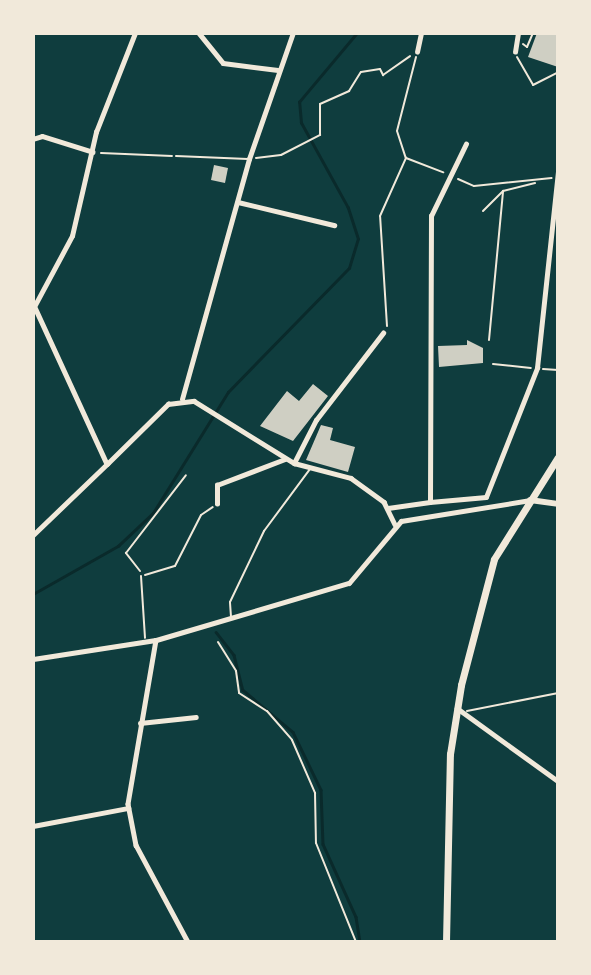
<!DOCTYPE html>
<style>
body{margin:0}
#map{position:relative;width:591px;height:975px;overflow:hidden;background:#0f3d3e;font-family:"Titillium Web",sans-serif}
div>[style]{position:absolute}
.stream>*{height:2.5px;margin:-1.25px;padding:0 1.25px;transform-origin:1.25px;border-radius:1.25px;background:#0a2a2b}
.building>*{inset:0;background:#cfcfc3}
.path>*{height:2px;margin:-1px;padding:0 1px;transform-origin:1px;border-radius:1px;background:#f1e9da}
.service>*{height:2px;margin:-1px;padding:0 1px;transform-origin:1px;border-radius:1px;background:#f1e9da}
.minor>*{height:4.5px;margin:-2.25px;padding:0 2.25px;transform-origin:2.25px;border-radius:2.25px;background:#f1e9da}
.tertiary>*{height:5px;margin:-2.5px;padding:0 2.5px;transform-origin:2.5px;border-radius:2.5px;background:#f1e9da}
.secondary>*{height:6px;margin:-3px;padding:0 3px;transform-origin:3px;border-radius:3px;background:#f1e9da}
.primary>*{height:7px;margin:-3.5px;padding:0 3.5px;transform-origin:3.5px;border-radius:3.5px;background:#f1e9da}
span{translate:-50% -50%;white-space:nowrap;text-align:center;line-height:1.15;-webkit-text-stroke:6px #f1e9da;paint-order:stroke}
.frame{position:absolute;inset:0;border:35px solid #f1e9da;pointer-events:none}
</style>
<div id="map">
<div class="stream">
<i style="left:33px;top:594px;width:98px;rotate:-29.5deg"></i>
<i style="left:118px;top:546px;width:48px;rotate:-43.3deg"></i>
<i style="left:153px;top:513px;width:142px;rotate:-58.2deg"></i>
<i style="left:228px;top:392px;width:173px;rotate:-45.7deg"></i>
<i style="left:349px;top:268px;width:30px;rotate:-73deg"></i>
<i style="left:358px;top:239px;width:33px;rotate:-108deg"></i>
<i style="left:348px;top:208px;width:97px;rotate:-118.9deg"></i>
<i style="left:301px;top:123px;width:21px;rotate:-95deg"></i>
<i style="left:299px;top:102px;width:90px;rotate:-50deg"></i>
<i style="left:216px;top:632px;width:29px;rotate:52deg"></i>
<i style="left:234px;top:655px;width:36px;rotate:76deg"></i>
<i style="left:243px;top:690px;width:65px;rotate:40deg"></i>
<i style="left:293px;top:732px;width:64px;rotate:64.2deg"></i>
<i style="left:321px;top:790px;width:54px;rotate:87.9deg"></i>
<i style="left:323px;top:844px;width:80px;rotate:65.7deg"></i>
<i style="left:356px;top:917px;width:25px;rotate:81deg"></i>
</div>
<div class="building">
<i style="clip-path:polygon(537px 33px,558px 33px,558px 67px,528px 57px)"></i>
<i style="clip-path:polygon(214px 165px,228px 168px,225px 183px,211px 180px)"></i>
<i style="clip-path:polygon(467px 340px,483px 348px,483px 363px,439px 367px,438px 346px,467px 345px)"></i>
<i style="clip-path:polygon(313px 384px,328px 396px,293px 441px,260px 426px,287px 391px,299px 401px)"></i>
<i style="clip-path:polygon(321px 425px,333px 428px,330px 440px,355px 447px,348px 472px,306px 460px)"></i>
</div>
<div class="path">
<i style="left:523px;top:44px;width:5px;rotate:37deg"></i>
<i style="left:527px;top:47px;width:15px;rotate:-67deg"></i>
<i style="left:416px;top:57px;width:76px;rotate:104.4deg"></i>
<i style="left:397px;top:131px;width:28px;rotate:72deg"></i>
<i style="left:406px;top:158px;width:40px;rotate:21deg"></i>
<i style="left:517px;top:57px;width:32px;rotate:60deg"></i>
<i style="left:533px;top:85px;width:28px;rotate:-27deg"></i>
<i style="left:101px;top:153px;width:71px;rotate:2.4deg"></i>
<i style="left:256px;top:158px;width:25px;rotate:-7deg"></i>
<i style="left:281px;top:155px;width:44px;rotate:-27.1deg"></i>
<i style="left:320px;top:135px;width:31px;rotate:-90deg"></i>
<i style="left:320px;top:104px;width:32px;rotate:-24deg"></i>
<i style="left:349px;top:91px;width:22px;rotate:-58deg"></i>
<i style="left:361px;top:72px;width:19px;rotate:-9deg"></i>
<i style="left:380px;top:69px;width:7px;rotate:63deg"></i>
<i style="left:383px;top:75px;width:33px;rotate:-35deg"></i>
<i style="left:458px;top:179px;width:17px;rotate:24deg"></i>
<i style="left:474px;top:186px;width:78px;rotate:-5.9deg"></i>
<i style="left:483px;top:211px;width:28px;rotate:-45deg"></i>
<i style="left:503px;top:191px;width:33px;rotate:-14deg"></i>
<i style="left:387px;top:326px;width:110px;rotate:-93.6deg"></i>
<i style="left:380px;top:216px;width:64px;rotate:-65.9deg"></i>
<i style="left:489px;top:340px;width:150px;rotate:-84.6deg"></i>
<i style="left:493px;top:364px;width:38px;rotate:6deg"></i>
<i style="left:543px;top:369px;width:15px;rotate:4deg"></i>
<i style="left:140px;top:571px;width:23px;rotate:-128deg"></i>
<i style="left:126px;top:553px;width:98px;rotate:-52.4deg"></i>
<i style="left:145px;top:575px;width:31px;rotate:-17deg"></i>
<i style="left:175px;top:566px;width:57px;rotate:-63deg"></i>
<i style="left:201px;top:515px;width:14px;rotate:-34deg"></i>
<i style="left:218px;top:642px;width:34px;rotate:58deg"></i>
<i style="left:236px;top:671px;width:22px;rotate:82deg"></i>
<i style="left:239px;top:693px;width:33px;rotate:33deg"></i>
<i style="left:267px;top:711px;width:38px;rotate:49deg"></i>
<i style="left:292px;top:740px;width:58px;rotate:66.5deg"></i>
<i style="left:315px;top:793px;width:50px;rotate:88.9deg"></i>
<i style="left:316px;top:843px;width:107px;rotate:68deg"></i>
</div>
<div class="service">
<i style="left:176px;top:156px;width:72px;rotate:2.4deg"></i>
<i style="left:141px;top:576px;width:62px;rotate:86.3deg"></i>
<i style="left:231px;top:617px;width:15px;rotate:-94deg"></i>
<i style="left:230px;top:602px;width:79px;rotate:-64.4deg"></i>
<i style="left:264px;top:531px;width:77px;rotate:-53.4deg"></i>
<i style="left:467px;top:711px;width:93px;rotate:-11.2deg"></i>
</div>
<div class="minor">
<i style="left:199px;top:33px;width:38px;rotate:51deg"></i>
<i style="left:223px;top:63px;width:55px;rotate:7.3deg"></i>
<i style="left:417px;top:52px;width:19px;rotate:-78deg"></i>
<i style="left:515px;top:52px;width:19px;rotate:-81deg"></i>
<i style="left:33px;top:139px;width:9px;rotate:-18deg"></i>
<i style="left:42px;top:136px;width:53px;rotate:17.4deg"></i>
<i style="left:238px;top:202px;width:99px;rotate:13.5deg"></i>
<i style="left:33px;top:303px;width:177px;rotate:65.3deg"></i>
<i style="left:107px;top:464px;width:86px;rotate:-44.5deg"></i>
<i style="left:168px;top:404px;width:26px;rotate:-7deg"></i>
<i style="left:194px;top:401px;width:118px;rotate:31.8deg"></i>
<i style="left:294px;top:463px;width:59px;rotate:14.7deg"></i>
<i style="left:351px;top:478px;width:41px;rotate:36deg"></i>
<i style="left:384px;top:502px;width:25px;rotate:64deg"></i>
<i style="left:35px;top:305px;width:78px;rotate:-61.8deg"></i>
<i style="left:72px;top:236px;width:107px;rotate:-77deg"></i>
<i style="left:96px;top:132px;width:106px;rotate:-68.5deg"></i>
<i style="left:182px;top:399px;width:249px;rotate:-74.4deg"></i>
<i style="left:249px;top:159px;width:133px;rotate:-70.8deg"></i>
<i style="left:294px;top:463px;width:48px;rotate:-62.9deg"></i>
<i style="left:316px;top:420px;width:110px;rotate:-52.4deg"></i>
<i style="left:430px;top:502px;width:56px;rotate:-5.1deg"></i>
<i style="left:486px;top:497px;width:139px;rotate:-68.4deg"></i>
<i style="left:537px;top:368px;width:198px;rotate:-83.9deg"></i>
<i style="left:217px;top:504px;width:19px;rotate:-90deg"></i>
<i style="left:217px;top:485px;width:73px;rotate:-20.9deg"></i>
<i style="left:388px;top:508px;width:42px;rotate:-8.1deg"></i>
<i style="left:430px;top:502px;width:286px;rotate:-89.8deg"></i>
<i style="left:431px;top:216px;width:80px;rotate:-64.1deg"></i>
<i style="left:33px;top:535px;width:103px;rotate:-43.8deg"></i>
<i style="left:156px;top:640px;width:166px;rotate:99.7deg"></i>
<i style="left:128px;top:804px;width:42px;rotate:79deg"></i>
<i style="left:136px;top:845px;width:110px;rotate:61.8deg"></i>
<i style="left:457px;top:708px;width:125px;rotate:35.9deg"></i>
<i style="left:140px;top:723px;width:56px;rotate:-6.1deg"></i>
<i style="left:33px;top:826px;width:97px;rotate:-10.7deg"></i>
</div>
<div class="tertiary">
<i style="left:33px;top:659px;width:124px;rotate:-8.8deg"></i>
<i style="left:156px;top:640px;width:201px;rotate:-16.5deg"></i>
<i style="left:349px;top:583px;width:81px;rotate:-50deg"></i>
<i style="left:401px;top:521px;width:131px;rotate:-9.2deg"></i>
</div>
<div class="secondary">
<i style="left:530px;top:500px;width:28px;rotate:8deg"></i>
</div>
<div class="primary">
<i style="left:446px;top:942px;width:188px;rotate:-88.8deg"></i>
<i style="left:450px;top:754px;width:70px;rotate:-80.9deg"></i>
<i style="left:461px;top:685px;width:130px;rotate:-75.3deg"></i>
<i style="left:494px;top:559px;width:120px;rotate:-57.9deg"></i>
</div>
<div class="frame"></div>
</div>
